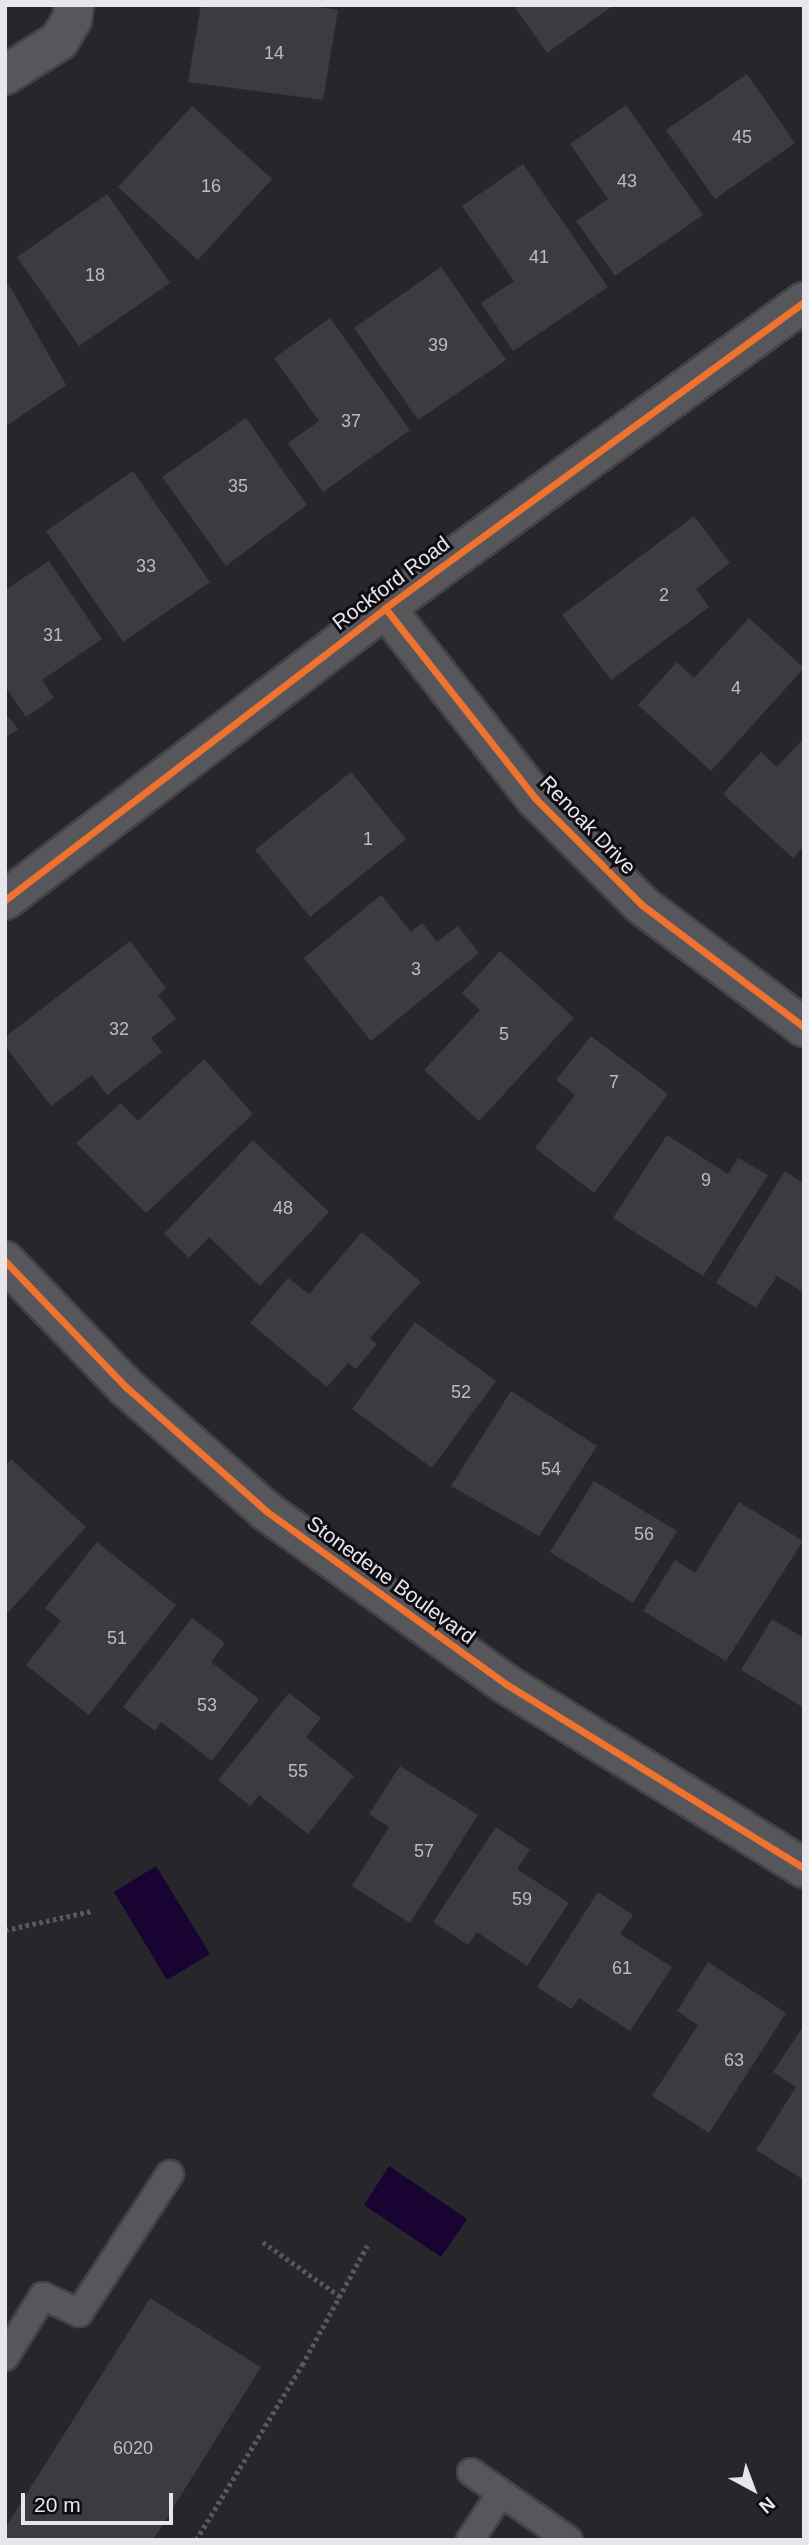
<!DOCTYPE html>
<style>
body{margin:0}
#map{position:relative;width:809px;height:2545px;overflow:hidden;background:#27262b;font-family:Helvetica,sans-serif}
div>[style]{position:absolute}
.water>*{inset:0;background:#180333}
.building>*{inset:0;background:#3c3b3f}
.path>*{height:4.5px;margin-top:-2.25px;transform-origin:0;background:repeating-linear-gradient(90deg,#59585c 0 3.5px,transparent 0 7px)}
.roads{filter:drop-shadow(2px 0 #434247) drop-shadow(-2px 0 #434247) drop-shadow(0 2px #434247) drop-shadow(0 -2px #434247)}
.lane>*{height:26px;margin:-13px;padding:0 13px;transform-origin:13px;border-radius:13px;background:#57565b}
.street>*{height:38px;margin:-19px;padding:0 19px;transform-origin:19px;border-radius:19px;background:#57565b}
.cycleway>*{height:7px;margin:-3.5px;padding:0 3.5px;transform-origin:3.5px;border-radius:3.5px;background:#ef722f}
span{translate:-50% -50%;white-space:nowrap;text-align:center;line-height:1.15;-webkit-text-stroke:6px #0f0d12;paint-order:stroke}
.number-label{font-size:18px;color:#bdbbc2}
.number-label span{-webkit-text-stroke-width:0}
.street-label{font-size:21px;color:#e8e6ed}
.frame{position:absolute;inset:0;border:7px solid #e8e6ed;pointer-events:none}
.north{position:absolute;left:718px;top:2454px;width:70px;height:70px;-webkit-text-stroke:5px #0f0d12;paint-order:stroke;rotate:139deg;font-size:19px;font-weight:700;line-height:28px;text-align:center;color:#e8e6ed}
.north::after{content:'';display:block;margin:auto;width:24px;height:32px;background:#e8e6ed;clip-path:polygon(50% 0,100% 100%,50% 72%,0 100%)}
.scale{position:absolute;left:21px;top:2493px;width:152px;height:32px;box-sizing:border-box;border:4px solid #e8e6ed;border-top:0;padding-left:9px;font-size:21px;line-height:24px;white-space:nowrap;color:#e8e6ed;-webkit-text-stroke:5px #0f0d12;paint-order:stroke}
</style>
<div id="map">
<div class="water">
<i style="clip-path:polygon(156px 1866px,210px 1954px,167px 1980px,114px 1892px)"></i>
<i style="clip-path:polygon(389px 2166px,467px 2219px,441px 2257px,364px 2205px)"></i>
</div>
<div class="building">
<i style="clip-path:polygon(201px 5px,307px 5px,338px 10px,323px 100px,188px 82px)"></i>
<i style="clip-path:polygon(513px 5px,614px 5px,547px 53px)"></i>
<i style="clip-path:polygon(747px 74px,795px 143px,715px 199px,666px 130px)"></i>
<i style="clip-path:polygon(626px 105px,703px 215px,615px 276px,576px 221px,608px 199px,570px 144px)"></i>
<i style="clip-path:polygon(192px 106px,272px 179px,198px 260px,118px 187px)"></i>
<i style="clip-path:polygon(523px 164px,608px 287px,513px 351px,481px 303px,514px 281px,462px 206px)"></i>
<i style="clip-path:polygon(107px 194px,170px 283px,79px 346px,17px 257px)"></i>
<i style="clip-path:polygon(441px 267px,506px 360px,418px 420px,354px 328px)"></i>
<i style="clip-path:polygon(5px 278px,66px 385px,8px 425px,5px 421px)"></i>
<i style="clip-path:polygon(330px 318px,410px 430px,323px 492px,288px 443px,319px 421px,274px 358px)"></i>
<i style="clip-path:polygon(246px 418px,307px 505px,226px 566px,162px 477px)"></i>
<i style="clip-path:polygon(133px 471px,210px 582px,123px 642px,46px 531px)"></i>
<i style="clip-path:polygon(694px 516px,730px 563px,696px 589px,709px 607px,611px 680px,562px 615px)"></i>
<i style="clip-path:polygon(49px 561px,102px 639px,42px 680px,54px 698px,26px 717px,5px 686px,5px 590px)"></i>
<i style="clip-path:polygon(749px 618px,804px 668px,711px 771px,638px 705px,677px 662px,694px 678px)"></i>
<i style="clip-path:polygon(5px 712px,18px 729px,5px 738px)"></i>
<i style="clip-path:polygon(804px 738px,804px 846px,793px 858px,723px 794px,761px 752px,777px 767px)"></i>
<i style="clip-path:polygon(351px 772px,406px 839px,310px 917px,255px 850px)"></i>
<i style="clip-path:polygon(381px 895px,411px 932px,422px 923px,437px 942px,458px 926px,479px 953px,371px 1041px,304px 958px)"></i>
<i style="clip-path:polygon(130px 941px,166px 988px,158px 995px,176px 1019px,151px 1038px,162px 1052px,107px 1095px,92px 1075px,51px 1106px,5px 1046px,5px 1037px)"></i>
<i style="clip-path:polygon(500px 951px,574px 1018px,479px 1121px,424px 1070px,480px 1010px,462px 993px)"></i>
<i style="clip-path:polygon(591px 1036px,668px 1094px,594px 1193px,535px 1148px,575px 1095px,556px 1080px)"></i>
<i style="clip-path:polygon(204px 1059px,253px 1114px,146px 1213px,76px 1143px,121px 1103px,138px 1121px)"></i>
<i style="clip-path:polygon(667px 1135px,728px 1174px,738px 1158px,768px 1175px,703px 1276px,613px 1218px)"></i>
<i style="clip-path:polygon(253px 1140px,329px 1212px,260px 1286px,209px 1237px,189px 1258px,164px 1234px)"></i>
<i style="clip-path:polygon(785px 1171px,804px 1184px,804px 1293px,777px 1276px,756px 1308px,716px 1283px)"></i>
<i style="clip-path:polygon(362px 1232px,421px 1282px,370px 1338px,377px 1344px,356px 1369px,348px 1363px,327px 1387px,250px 1323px,288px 1278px,309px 1294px)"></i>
<i style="clip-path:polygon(415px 1322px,496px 1381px,432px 1468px,352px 1409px)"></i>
<i style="clip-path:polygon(511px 1391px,597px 1446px,539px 1536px,451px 1486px)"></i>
<i style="clip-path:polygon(11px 1459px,86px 1527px,5px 1616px,5px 1466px)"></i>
<i style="clip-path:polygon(594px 1481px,677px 1531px,633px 1603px,550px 1552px)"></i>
<i style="clip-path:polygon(739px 1502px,803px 1541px,726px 1661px,643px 1611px,675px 1560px,695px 1573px)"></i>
<i style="clip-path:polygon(97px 1542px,176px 1605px,89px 1715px,26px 1665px,61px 1621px,45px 1608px)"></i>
<i style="clip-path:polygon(192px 1618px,225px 1643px,211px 1662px,259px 1699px,212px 1761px,161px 1722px,155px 1731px,123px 1707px)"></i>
<i style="clip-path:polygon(772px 1619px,804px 1638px,804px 1708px,741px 1670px)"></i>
<i style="clip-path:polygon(289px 1693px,321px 1718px,306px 1737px,354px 1776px,308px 1834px,259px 1795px,250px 1806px,218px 1780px)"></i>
<i style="clip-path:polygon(400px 1766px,478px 1815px,410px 1923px,352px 1886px,389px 1827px,369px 1814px)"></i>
<i style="clip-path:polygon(496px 1827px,530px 1850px,517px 1869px,569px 1903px,527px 1966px,477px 1932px,468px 1945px,433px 1922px)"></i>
<i style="clip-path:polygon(598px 1892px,633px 1915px,620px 1934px,672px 1967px,630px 2031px,579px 1998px,571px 2009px,537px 1987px)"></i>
<i style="clip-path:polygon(708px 1962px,786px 2013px,709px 2133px,652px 2096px,698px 2025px,677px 2011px)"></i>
<i style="clip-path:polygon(804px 2025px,804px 2180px,756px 2150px,796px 2087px,773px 2072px)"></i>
<i style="clip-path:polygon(150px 2298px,261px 2367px,153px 2540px,5px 2540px,5px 2528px)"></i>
</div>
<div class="path">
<i style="left:5px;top:1930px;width:89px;rotate:-12.3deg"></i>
<i style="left:263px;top:2242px;width:95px;rotate:35.2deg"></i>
<i style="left:196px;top:2540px;width:205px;rotate:-58.8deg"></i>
<i style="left:302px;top:2365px;width:136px;rotate:-61.4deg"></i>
</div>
<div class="roads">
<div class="lane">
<i style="left:5px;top:2357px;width:72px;rotate:-58.1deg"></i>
<i style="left:43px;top:2296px;width:40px;rotate:25deg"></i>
<i style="left:79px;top:2313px;width:166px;rotate:-56.8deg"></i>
<i style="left:471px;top:2472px;width:119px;rotate:34.8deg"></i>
<i style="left:470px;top:2540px;width:56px;rotate:-56.6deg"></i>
</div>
<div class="street">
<i style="left:5px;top:75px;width:64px;rotate:-32.2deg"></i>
<i style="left:59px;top:41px;width:26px;rotate:-59deg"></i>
<i style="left:72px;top:19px;width:14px;rotate:-82deg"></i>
<i style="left:385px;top:608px;width:242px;rotate:51.7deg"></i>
<i style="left:535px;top:798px;width:151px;rotate:45deg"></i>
<i style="left:642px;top:905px;width:203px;rotate:37deg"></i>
<i style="left:5px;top:900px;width:479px;rotate:-37.5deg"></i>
<i style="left:385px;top:608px;width:519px;rotate:-36.14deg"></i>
<i style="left:5px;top:1261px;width:175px;rotate:46.2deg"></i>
<i style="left:126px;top:1387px;width:187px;rotate:41.5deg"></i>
<i style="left:266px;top:1511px;width:296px;rotate:35.8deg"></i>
<i style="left:506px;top:1684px;width:350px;rotate:31.7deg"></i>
</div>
</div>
<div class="cycleway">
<i style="left:385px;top:608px;width:242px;rotate:51.7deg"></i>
<i style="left:535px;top:798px;width:151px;rotate:45deg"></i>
<i style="left:642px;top:905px;width:203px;rotate:37deg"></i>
<i style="left:5px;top:900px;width:479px;rotate:-37.5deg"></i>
<i style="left:385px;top:608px;width:519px;rotate:-36.14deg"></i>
<i style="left:5px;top:1261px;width:175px;rotate:46.2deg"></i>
<i style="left:126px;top:1387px;width:187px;rotate:41.5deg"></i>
<i style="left:266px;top:1511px;width:296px;rotate:35.8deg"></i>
<i style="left:506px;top:1684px;width:350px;rotate:31.7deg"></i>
</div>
<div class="number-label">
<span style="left:274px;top:53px">14</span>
<span style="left:742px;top:137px">45</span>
<span style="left:627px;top:181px">43</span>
<span style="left:211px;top:186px">16</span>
<span style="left:539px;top:257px">41</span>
<span style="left:95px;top:275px">18</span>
<span style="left:438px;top:345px">39</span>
<span style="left:351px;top:421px">37</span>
<span style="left:238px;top:486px">35</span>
<span style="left:146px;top:566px">33</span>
<span style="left:664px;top:595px">2</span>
<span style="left:53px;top:635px">31</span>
<span style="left:736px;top:688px">4</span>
<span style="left:368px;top:839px">1</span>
<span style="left:416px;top:969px">3</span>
<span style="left:119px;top:1029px">32</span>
<span style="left:504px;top:1034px">5</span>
<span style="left:614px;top:1082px">7</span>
<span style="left:706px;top:1180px">9</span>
<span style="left:283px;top:1208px">48</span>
<span style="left:461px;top:1392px">52</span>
<span style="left:551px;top:1469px">54</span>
<span style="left:644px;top:1534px">56</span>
<span style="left:117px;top:1638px">51</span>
<span style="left:207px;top:1705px">53</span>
<span style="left:298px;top:1771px">55</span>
<span style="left:424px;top:1851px">57</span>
<span style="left:522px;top:1899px">59</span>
<span style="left:622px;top:1968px">61</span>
<span style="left:734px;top:2060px">63</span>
<span style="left:133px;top:2448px">6020</span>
</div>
<div class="street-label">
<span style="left:391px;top:583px;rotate:-37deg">Rockford Road</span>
<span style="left:588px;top:825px;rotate:46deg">Renoak Drive</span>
<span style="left:391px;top:1580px;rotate:36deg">Stonedene Boulevard</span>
</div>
<div class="frame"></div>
<div class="north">N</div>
<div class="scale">20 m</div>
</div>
